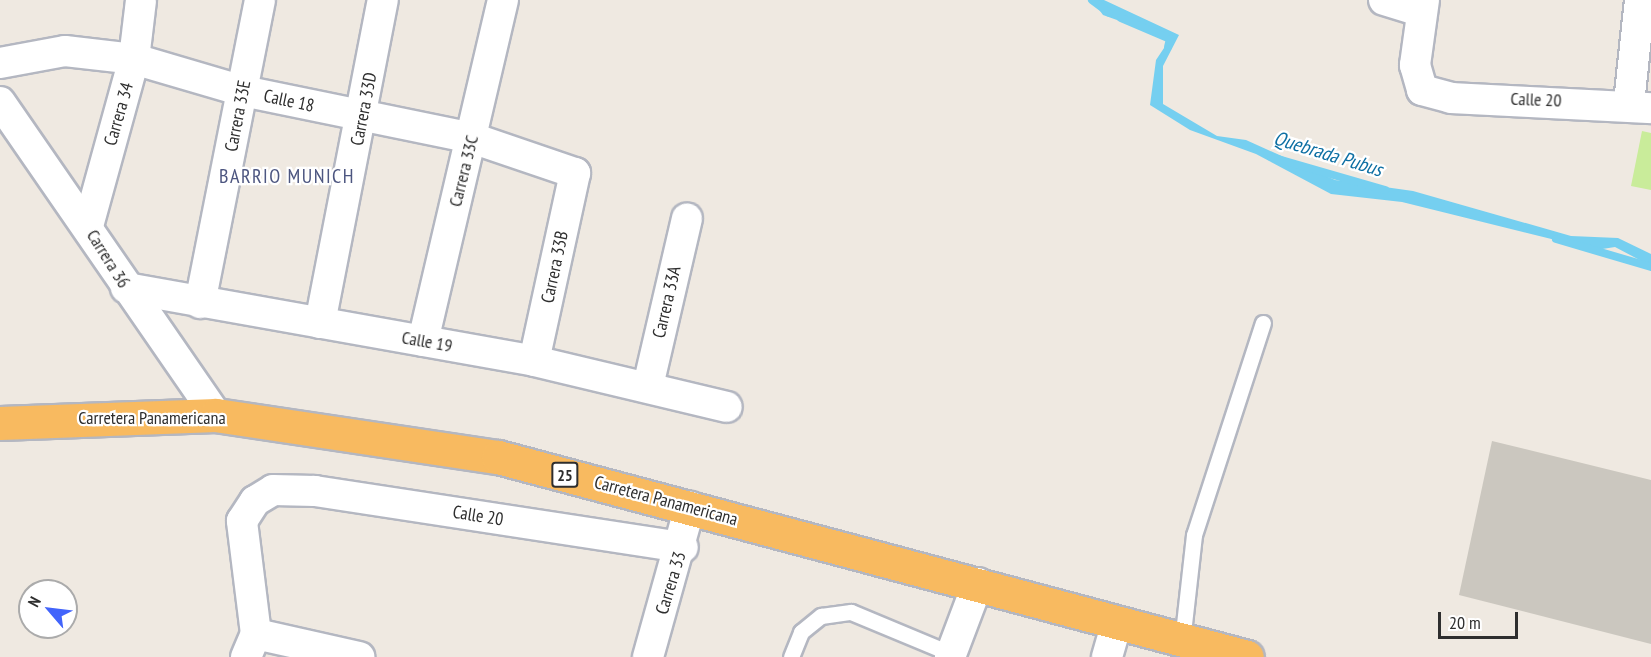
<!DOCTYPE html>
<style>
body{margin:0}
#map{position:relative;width:1651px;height:657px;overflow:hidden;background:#efe9e1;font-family:"PT Sans Narrow",sans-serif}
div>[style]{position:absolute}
.pitch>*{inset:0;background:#c9ec9a}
.water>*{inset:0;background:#75cff0}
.stream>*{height:8px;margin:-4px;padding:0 4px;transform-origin:4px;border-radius:4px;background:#75cff0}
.building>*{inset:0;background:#cbc7bf}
.roads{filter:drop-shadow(2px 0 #b4b7c1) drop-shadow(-2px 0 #b4b7c1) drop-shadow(0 2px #b4b7c1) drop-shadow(0 -2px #b4b7c1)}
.service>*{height:15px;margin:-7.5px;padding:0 7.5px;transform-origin:7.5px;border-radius:7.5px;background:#fff}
.minor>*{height:30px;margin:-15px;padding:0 15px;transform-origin:15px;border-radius:15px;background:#fff}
.trunk>*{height:33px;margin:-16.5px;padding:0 16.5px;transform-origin:16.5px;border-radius:16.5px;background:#f8ba60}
span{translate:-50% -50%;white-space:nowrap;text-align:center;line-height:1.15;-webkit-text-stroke:4.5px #fff;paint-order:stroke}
.shield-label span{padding:2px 4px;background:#fff;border:2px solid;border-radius:4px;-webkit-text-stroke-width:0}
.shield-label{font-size:16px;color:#2e2e2e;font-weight:700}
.street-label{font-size:18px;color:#2e2e2e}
.water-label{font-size:20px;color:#0d6fa3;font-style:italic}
.neighbourhood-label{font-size:20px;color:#4d5680;letter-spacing:1.5px}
.north{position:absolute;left:18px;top:579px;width:60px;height:60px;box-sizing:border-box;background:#fff;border:2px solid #ababab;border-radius:50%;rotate:298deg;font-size:16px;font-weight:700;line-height:24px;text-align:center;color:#2e2e2e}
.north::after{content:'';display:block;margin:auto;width:21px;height:27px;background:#4264fb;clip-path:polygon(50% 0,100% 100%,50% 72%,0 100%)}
.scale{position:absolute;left:1438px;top:612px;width:80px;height:27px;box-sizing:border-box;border:3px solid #2e2e2e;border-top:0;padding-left:8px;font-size:18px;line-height:21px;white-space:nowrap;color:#2e2e2e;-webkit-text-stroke:4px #fff;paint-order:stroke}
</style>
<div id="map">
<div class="pitch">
<i style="clip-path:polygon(1642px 131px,1651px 133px,1651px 190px,1631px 186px)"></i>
</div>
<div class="water">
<i style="clip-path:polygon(1092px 0,1104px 0,1179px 35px,1163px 66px,1163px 104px,1217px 136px,1246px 140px,1335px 180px,1413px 191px,1571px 236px,1618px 238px,1651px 254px,1651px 266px,1615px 247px,1596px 250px,1402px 202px,1331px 194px,1256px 154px,1190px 130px,1150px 105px,1156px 60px,1170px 39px,1103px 15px)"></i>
</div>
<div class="stream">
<i style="left:1092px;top:0;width:21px;rotate:37deg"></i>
<i style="left:1121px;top:18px;width:53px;rotate:23.2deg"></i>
<i style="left:1170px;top:39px;width:8px;rotate:104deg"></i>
<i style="left:1271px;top:157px;width:119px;rotate:16.1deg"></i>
<i style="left:1556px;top:239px;width:99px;rotate:16.4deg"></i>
</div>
<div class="building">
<i style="clip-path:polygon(1492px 441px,1651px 480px,1651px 644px,1459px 595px)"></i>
</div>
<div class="roads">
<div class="service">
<i style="left:1182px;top:642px;width:108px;rotate:-83.6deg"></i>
<i style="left:1194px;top:535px;width:223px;rotate:-72deg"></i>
<i style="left:791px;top:657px;width:27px;rotate:-68deg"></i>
<i style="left:801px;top:632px;width:26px;rotate:-39deg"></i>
<i style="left:821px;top:616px;width:30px;rotate:-8deg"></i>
<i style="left:851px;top:612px;width:109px;rotate:22.6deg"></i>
</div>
<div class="minor">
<i style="left:1384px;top:0;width:39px;rotate:17deg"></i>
<i style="left:1424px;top:0;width:66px;rotate:97.9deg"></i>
<i style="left:1415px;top:65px;width:26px;rotate:74deg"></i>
<i style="left:1422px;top:90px;width:30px;rotate:15deg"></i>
<i style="left:1451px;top:98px;width:200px;rotate:2.9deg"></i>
<i style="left:0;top:63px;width:66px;rotate:-10.5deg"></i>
<i style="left:65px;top:51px;width:69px;rotate:6.6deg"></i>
<i style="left:134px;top:59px;width:114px;rotate:16.4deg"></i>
<i style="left:243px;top:91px;width:234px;rotate:11.6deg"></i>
<i style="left:472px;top:138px;width:109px;rotate:18.8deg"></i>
<i style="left:575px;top:173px;width:192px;rotate:102.3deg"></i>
<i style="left:0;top:102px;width:380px;rotate:55.4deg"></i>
<i style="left:1629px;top:103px;width:104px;rotate:-83.9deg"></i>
<i style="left:88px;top:226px;width:173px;rotate:-74.6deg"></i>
<i style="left:134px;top:59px;width:59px;rotate:-83.2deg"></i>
<i style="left:126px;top:288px;width:414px;rotate:10.1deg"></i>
<i style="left:534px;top:361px;width:198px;rotate:13.4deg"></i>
<i style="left:200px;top:303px;width:309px;rotate:-78.8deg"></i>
<i style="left:320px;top:323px;width:329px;rotate:-79deg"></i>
<i style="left:423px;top:341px;width:350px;rotate:-76.8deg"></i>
<i style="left:648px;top:386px;width:172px;rotate:-76.9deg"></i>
<i style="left:256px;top:634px;width:106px;rotate:12.6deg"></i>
<i style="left:246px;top:657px;width:25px;rotate:-67deg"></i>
<i style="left:256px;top:634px;width:114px;rotate:-97.1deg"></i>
<i style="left:242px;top:521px;width:24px;rotate:-57deg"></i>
<i style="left:255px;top:501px;width:21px;rotate:-31deg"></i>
<i style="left:273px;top:490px;width:42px;rotate:1.4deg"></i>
<i style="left:315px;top:491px;width:372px;rotate:8.7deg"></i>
<i style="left:648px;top:657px;width:156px;rotate:-74.4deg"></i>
<i style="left:950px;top:657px;width:79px;rotate:-69.3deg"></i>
<i style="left:1107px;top:657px;width:33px;rotate:-74deg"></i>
</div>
<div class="trunk">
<i style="left:0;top:423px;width:216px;rotate:-2.1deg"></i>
<i style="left:216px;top:415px;width:285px;rotate:8.5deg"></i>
<i style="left:498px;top:457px;width:775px;rotate:14.95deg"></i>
</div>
</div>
<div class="shield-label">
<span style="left:565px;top:475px">25</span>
</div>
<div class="street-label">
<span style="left:1536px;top:100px;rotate:2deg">Calle 20</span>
<span style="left:289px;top:101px;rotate:12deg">Calle 18</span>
<span style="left:364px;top:109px;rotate:-79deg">Carrera 33D</span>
<span style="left:119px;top:114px;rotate:-74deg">Carrera 34</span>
<span style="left:238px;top:116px;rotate:-79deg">Carrera 33E</span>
<span style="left:464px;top:171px;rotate:-76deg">Carrera 33C</span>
<span style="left:108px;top:259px;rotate:58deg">Carrera 36</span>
<span style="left:555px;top:267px;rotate:-78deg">Carrera 33B</span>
<span style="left:667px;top:302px;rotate:-77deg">Carrera 33A</span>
<span style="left:427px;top:342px;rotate:10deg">Calle 19</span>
<span style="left:152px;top:418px">Carretera Panamericana</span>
<span style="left:666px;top:501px;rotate:15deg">Carretera Panamericana</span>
<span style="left:478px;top:516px;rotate:9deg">Calle 20</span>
<span style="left:671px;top:583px;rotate:-73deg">Carrera 33</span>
</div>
<div class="water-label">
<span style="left:1328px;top:154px;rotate:17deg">Quebrada Pubus</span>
</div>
<div class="neighbourhood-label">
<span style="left:287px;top:176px">BARRIO MUNICH</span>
</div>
<div class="north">N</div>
<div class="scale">20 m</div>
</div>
